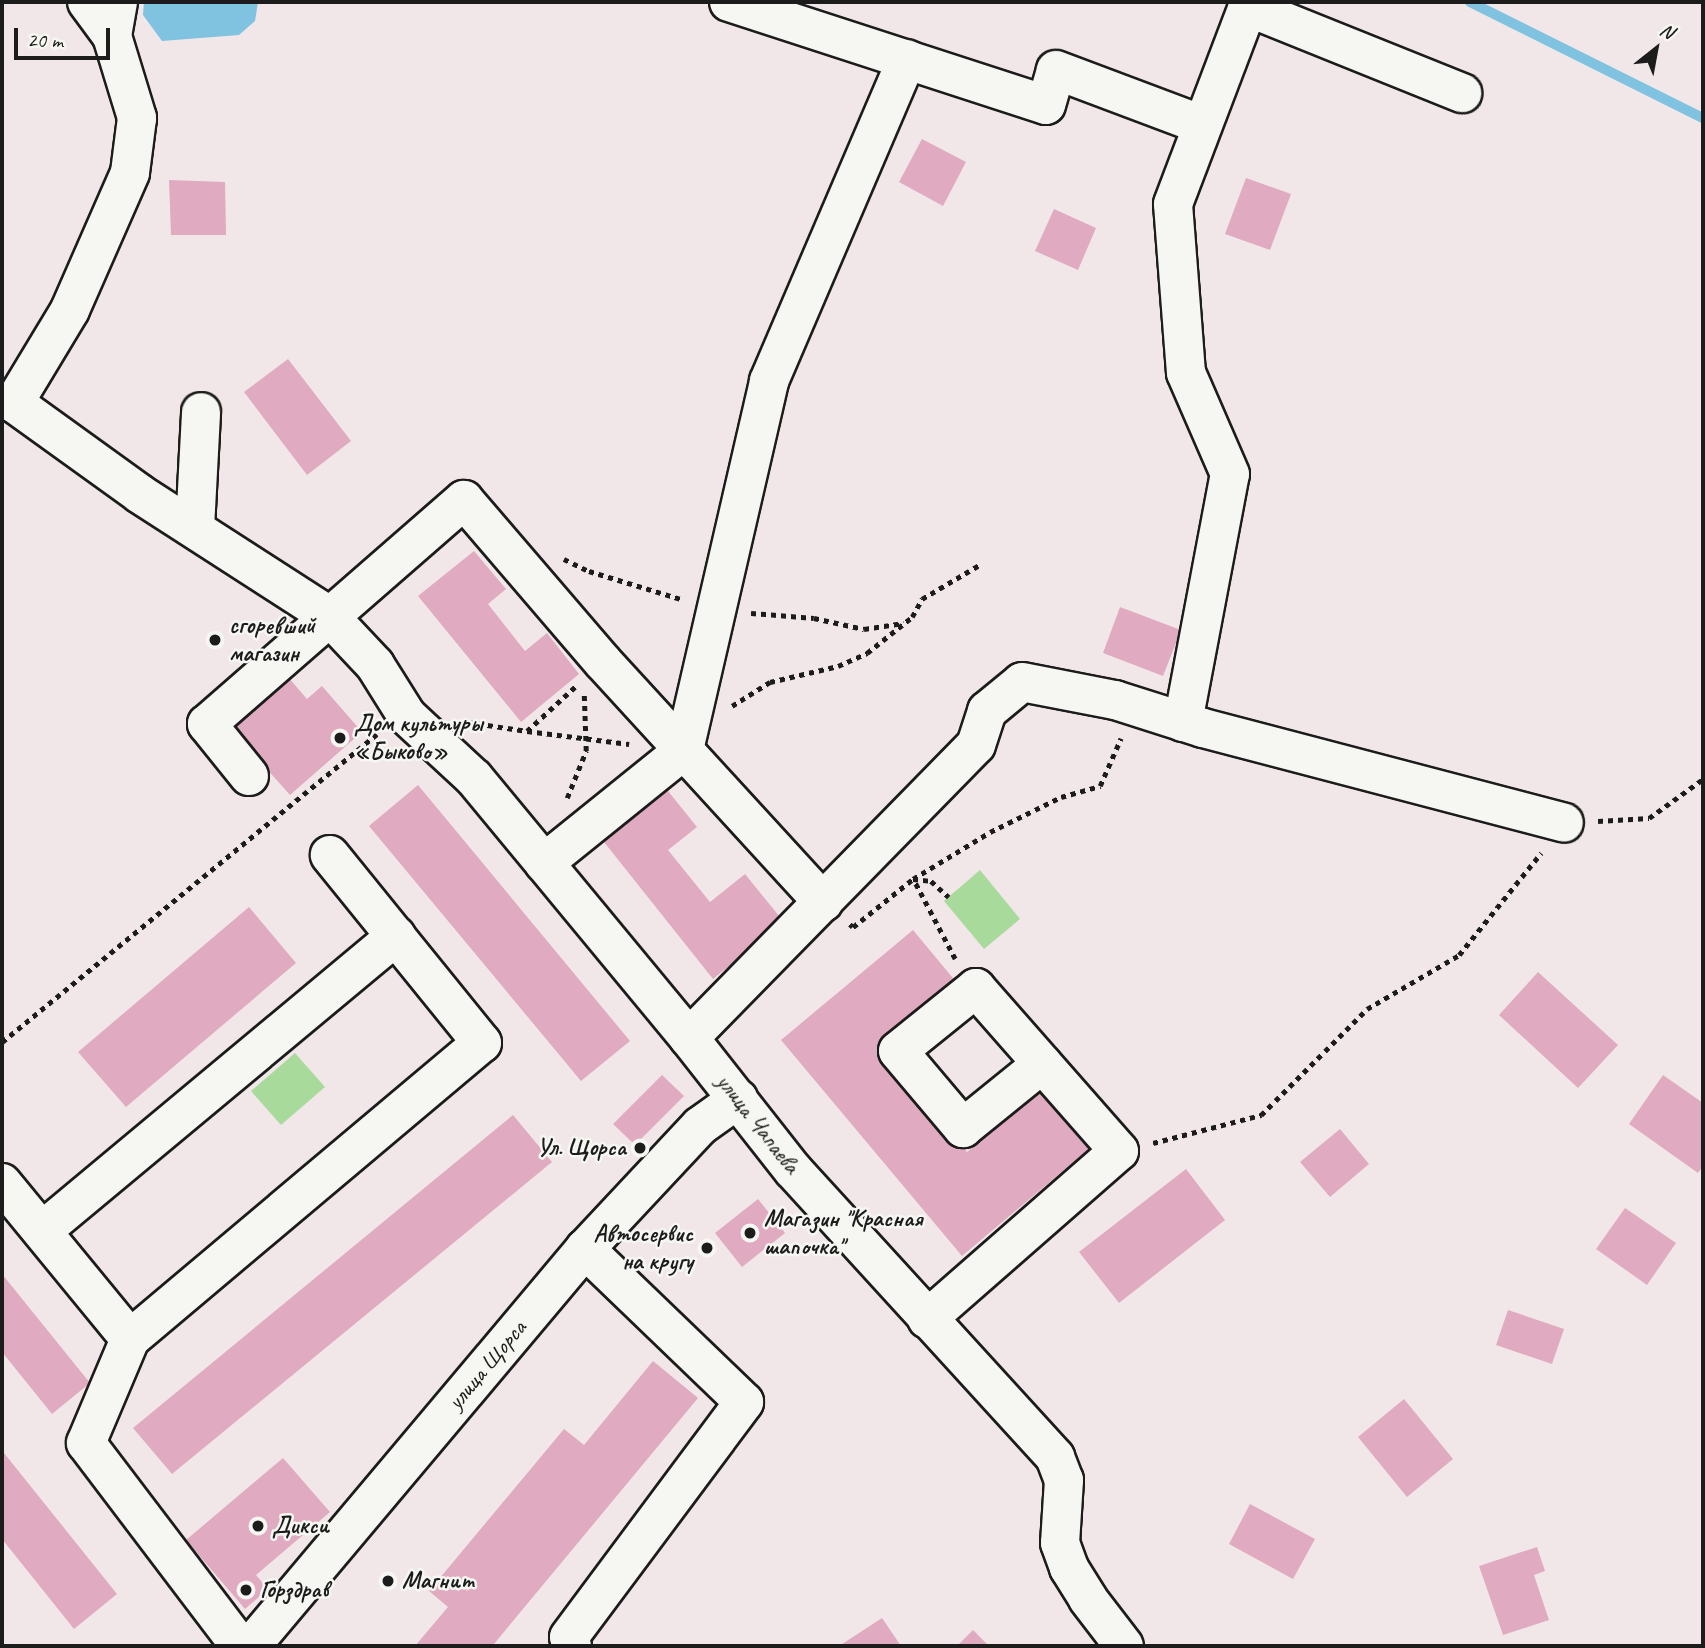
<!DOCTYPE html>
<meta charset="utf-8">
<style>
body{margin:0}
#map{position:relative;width:1705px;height:1648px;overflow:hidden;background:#f2e7e8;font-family:Caveat,sans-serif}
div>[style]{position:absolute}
.green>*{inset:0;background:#a8da9b}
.water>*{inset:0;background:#7fc3e0}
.stream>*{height:10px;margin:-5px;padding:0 5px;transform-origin:5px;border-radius:5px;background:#7fc3e0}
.building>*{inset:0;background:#e0aac1}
.path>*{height:4.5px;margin-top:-2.25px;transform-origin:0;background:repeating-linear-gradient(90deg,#1c1c1c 0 5px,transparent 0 10px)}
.roads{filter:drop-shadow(2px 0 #1c1c1c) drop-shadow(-2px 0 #1c1c1c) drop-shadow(0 2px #1c1c1c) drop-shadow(0 -2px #1c1c1c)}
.minor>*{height:38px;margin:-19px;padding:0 19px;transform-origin:19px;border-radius:19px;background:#f6f6f2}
.dots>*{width:19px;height:19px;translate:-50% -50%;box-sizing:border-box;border:4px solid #f6f6f2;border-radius:50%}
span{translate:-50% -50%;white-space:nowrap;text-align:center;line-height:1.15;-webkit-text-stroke:5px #f6f6f2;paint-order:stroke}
.poi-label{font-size:24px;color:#1c1c1c;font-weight:700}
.left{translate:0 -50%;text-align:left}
.right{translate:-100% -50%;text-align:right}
.street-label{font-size:24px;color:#1c1c1c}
.frame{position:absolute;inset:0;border:4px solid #1c1c1c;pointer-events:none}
.north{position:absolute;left:1621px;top:14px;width:70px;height:70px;-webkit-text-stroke:5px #f6f6f2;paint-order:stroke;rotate:31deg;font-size:19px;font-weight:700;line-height:28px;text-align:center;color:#1c1c1c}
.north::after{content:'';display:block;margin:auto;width:24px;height:32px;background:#1c1c1c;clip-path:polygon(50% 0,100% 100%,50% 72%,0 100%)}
.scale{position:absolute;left:14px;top:28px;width:96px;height:32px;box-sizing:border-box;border:4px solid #1c1c1c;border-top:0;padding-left:9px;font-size:21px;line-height:24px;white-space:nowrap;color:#1c1c1c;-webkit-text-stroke:5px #f6f6f2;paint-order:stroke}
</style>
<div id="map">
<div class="green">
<i style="clip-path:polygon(980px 870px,1020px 919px,984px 949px,944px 901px)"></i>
<i style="clip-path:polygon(295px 1053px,325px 1087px,281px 1125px,251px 1091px)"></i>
</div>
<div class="water">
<i style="clip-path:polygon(144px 2px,258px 2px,255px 21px,239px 35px,162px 41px,143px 15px)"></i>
</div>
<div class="stream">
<i style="left:1470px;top:2px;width:260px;rotate:26.5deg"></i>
</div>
<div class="building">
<i style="clip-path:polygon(922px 139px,966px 162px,943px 206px,899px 182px)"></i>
<i style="clip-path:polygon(1246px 178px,1291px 194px,1270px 250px,1225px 234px)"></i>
<i style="clip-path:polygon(169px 180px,225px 182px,226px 235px,171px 235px)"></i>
<i style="clip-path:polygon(1054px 209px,1096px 228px,1078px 270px,1035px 251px)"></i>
<i style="clip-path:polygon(288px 359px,351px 441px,307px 475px,244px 392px)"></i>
<i style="clip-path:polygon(474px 551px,506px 589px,488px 604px,525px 651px,547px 633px,579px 674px,521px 722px,418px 596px)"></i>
<i style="clip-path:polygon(1120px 607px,1181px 630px,1163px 676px,1103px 653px)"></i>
<i style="clip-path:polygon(288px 677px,307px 699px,322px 686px,362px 732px,290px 795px,230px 728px)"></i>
<i style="clip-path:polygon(418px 785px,630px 1041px,581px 1081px,369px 826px)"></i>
<i style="clip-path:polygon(664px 786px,697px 827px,668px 850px,710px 902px,745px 874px,784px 922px,713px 979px,600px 837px)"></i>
<i style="clip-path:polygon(249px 907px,296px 963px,126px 1107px,78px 1052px)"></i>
<i style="clip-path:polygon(913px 930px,957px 983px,880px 1048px,967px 1152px,1048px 1084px,1097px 1142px,962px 1256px,781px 1040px)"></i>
<i style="clip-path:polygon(1538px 972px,1618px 1045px,1578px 1088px,1499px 1015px)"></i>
<i style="clip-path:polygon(662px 1075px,684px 1096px,635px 1145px,613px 1124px)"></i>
<i style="clip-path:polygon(1663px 1075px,1703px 1103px,1703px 1166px,1698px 1173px,1629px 1124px)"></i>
<i style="clip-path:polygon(513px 1115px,552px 1162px,172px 1474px,133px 1428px)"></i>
<i style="clip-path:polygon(1340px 1129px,1369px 1164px,1330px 1197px,1300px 1162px)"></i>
<i style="clip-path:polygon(1186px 1169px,1225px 1220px,1119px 1303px,1079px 1252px)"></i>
<i style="clip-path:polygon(758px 1199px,785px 1233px,742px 1267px,715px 1233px)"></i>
<i style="clip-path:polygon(1625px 1208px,1676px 1243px,1647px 1285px,1596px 1249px)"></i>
<i style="clip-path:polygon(2px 1274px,90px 1383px,52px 1414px,2px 1352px)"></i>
<i style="clip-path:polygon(1508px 1310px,1564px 1329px,1552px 1364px,1496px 1345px)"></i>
<i style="clip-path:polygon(653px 1361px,698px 1398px,494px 1644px,497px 1646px,415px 1646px,448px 1607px,429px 1591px,564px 1429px,584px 1445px)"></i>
<i style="clip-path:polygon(1404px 1399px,1453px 1459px,1407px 1497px,1358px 1437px)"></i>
<i style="clip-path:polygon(4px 1453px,117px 1594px,74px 1629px,2px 1539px)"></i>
<i style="clip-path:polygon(283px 1458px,330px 1512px,256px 1575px,268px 1589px,245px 1609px,186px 1540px)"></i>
<i style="clip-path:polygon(1250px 1504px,1315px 1539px,1293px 1579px,1229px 1544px)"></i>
<i style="clip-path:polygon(1537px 1547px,1545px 1571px,1534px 1575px,1549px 1620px,1503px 1635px,1479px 1566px)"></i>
<i style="clip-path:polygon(882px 1618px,901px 1646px,839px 1646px)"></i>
<i style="clip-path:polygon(973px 1630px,989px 1646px,957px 1646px)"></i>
</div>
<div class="path">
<i style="left:564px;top:559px;width:28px;rotate:26deg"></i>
<i style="left:589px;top:571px;width:99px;rotate:17deg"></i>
<i style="left:751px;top:613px;width:63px;rotate:4.5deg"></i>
<i style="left:814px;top:618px;width:51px;rotate:12.4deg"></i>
<i style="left:864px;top:629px;width:40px;rotate:-8.5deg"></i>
<i style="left:732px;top:706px;width:45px;rotate:-32.3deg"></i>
<i style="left:770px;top:682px;width:70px;rotate:-13.2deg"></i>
<i style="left:838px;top:666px;width:32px;rotate:-24deg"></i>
<i style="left:867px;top:653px;width:58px;rotate:-38.7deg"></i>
<i style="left:912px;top:617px;width:21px;rotate:-61deg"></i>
<i style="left:922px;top:599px;width:69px;rotate:-30.7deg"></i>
<i style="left:468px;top:722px;width:60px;rotate:8.7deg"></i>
<i style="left:527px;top:731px;width:68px;rotate:-42.6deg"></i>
<i style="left:527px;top:731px;width:103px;rotate:7.3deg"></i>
<i style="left:567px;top:798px;width:51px;rotate:-68deg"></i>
<i style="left:586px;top:751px;width:56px;rotate:-92deg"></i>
<i style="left:1598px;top:821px;width:51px;rotate:-3.4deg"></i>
<i style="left:1649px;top:818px;width:67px;rotate:-35.8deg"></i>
<i style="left:850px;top:924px;width:4px;rotate:45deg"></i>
<i style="left:853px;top:927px;width:77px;rotate:-38.7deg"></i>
<i style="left:913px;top:879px;width:18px;rotate:6deg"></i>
<i style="left:931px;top:881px;width:24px;rotate:42deg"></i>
<i style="left:955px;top:959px;width:90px;rotate:-117.7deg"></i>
<i style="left:913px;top:879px;width:90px;rotate:-31.4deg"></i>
<i style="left:990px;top:832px;width:79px;rotate:-26.2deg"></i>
<i style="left:1061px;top:797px;width:41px;rotate:-15.8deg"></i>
<i style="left:1100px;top:786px;width:52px;rotate:-66.4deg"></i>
<i style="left:2px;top:1042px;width:485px;rotate:-39.4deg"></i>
<i style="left:1153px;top:1143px;width:112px;rotate:-14.5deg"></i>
<i style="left:1261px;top:1115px;width:150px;rotate:-45deg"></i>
<i style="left:1367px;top:1009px;width:107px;rotate:-30.4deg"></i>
<i style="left:1459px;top:955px;width:131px;rotate:-51.2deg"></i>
</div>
<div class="roads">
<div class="minor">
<i style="left:87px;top:2px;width:42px;rotate:53.7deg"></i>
<i style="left:118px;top:2px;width:35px;rotate:100deg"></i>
<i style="left:112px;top:36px;width:86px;rotate:73deg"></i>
<i style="left:137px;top:118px;width:55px;rotate:97.3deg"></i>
<i style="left:130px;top:173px;width:150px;rotate:113.7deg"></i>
<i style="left:70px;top:310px;width:109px;rotate:121.1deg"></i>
<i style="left:14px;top:403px;width:155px;rotate:35.8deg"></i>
<i style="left:140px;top:494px;width:225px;rotate:32.8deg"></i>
<i style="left:329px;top:616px;width:67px;rotate:46.8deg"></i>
<i style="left:375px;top:665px;width:60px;rotate:57.9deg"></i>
<i style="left:407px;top:716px;width:91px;rotate:42.8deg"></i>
<i style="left:474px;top:778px;width:337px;rotate:50.4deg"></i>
<i style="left:689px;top:1038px;width:168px;rotate:51.8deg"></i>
<i style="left:793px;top:1170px;width:389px;rotate:47.6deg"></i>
<i style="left:1055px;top:1457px;width:25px;rotate:69deg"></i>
<i style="left:1064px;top:1480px;width:63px;rotate:93.6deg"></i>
<i style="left:1060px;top:1543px;width:27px;rotate:70deg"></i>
<i style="left:1069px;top:1568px;width:36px;rotate:58deg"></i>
<i style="left:1088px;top:1599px;width:59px;rotate:52.5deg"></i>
<i style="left:729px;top:2px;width:333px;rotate:18deg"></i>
<i style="left:1046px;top:105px;width:36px;rotate:-74deg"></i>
<i style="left:1056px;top:70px;width:156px;rotate:20.6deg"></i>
<i style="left:195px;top:528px;width:116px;rotate:-87deg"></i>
<i style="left:1183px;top:722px;width:252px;rotate:-79.3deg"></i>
<i style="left:1230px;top:474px;width:110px;rotate:-113.5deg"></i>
<i style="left:1186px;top:373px;width:169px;rotate:-94.4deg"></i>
<i style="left:1173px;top:204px;width:211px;rotate:-69.2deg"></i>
<i style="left:1248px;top:7px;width:231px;rotate:21.9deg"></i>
<i style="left:249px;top:776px;width:67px;rotate:-128.9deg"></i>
<i style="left:207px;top:724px;width:341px;rotate:-41.1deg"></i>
<i style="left:464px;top:500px;width:213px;rotate:49.4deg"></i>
<i style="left:603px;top:662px;width:326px;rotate:47.5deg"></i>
<i style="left:544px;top:863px;width:180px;rotate:-38.9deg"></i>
<i style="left:684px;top:750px;width:379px;rotate:-77deg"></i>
<i style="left:769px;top:381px;width:350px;rotate:-66.8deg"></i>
<i style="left:689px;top:1038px;width:410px;rotate:-45.6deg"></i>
<i style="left:976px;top:745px;width:36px;rotate:-72deg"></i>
<i style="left:987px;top:711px;width:45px;rotate:-39.6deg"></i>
<i style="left:1022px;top:682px;width:95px;rotate:11deg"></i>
<i style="left:1115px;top:700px;width:92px;rotate:17.7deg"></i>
<i style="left:1203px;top:728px;width:373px;rotate:14.7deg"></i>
<i style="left:2px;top:1183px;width:202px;rotate:50.6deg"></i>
<i style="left:130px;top:1339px;width:113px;rotate:112.9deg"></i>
<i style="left:86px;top:1443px;width:255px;rotate:52.8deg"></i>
<i style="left:42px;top:1231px;width:461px;rotate:-39.8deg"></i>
<i style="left:927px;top:1319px;width:255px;rotate:-41.2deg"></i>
<i style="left:1119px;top:1151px;width:217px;rotate:-131.3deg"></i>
<i style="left:976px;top:988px;width:100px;rotate:141.1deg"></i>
<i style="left:898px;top:1051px;width:101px;rotate:49.8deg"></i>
<i style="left:963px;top:1128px;width:102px;rotate:-39deg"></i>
<i style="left:130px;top:1339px;width:460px;rotate:-40.1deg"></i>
<i style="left:482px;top:1043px;width:242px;rotate:-129deg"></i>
<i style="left:251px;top:1646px;width:519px;rotate:-49.93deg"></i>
<i style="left:585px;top:1249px;width:168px;rotate:-46.9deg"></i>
<i style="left:700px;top:1126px;width:47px;rotate:-35.4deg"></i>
<i style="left:572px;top:1646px;width:9px;rotate:-108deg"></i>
<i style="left:569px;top:1637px;width:293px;rotate:-53.3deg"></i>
<i style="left:744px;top:1402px;width:221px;rotate:-136.1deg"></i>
</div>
</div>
<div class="dots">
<i style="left:215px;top:640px;background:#1c1c1c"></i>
<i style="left:340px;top:738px;background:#1c1c1c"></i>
<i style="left:640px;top:1148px;background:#1c1c1c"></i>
<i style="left:750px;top:1233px;background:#1c1c1c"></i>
<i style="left:707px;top:1248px;background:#1c1c1c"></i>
<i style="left:258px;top:1526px;background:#1c1c1c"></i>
<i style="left:388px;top:1581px;background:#1c1c1c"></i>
<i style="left:246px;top:1590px;background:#1c1c1c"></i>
</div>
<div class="poi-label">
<span class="left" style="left:229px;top:640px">сгоревший<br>магазин</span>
<span class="left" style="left:354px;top:738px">Дом культуры<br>«Быково»</span>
<span class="right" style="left:626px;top:1148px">Ул. Щорса</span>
<span class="left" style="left:764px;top:1233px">Магазин "Красная<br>шапочка"</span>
<span class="right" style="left:693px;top:1248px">Автосервис<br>на кругу</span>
<span class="left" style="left:272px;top:1526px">Дикси</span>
<span class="left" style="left:402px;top:1581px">Магнит</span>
<span class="left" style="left:260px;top:1590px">Горздрав</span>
</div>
<div class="street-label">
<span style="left:758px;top:1124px;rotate:52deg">улица Чапаева</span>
<span style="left:487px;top:1365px;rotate:-50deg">улица Щорса</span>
</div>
<div class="frame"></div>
<div class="north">N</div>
<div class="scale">20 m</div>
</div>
